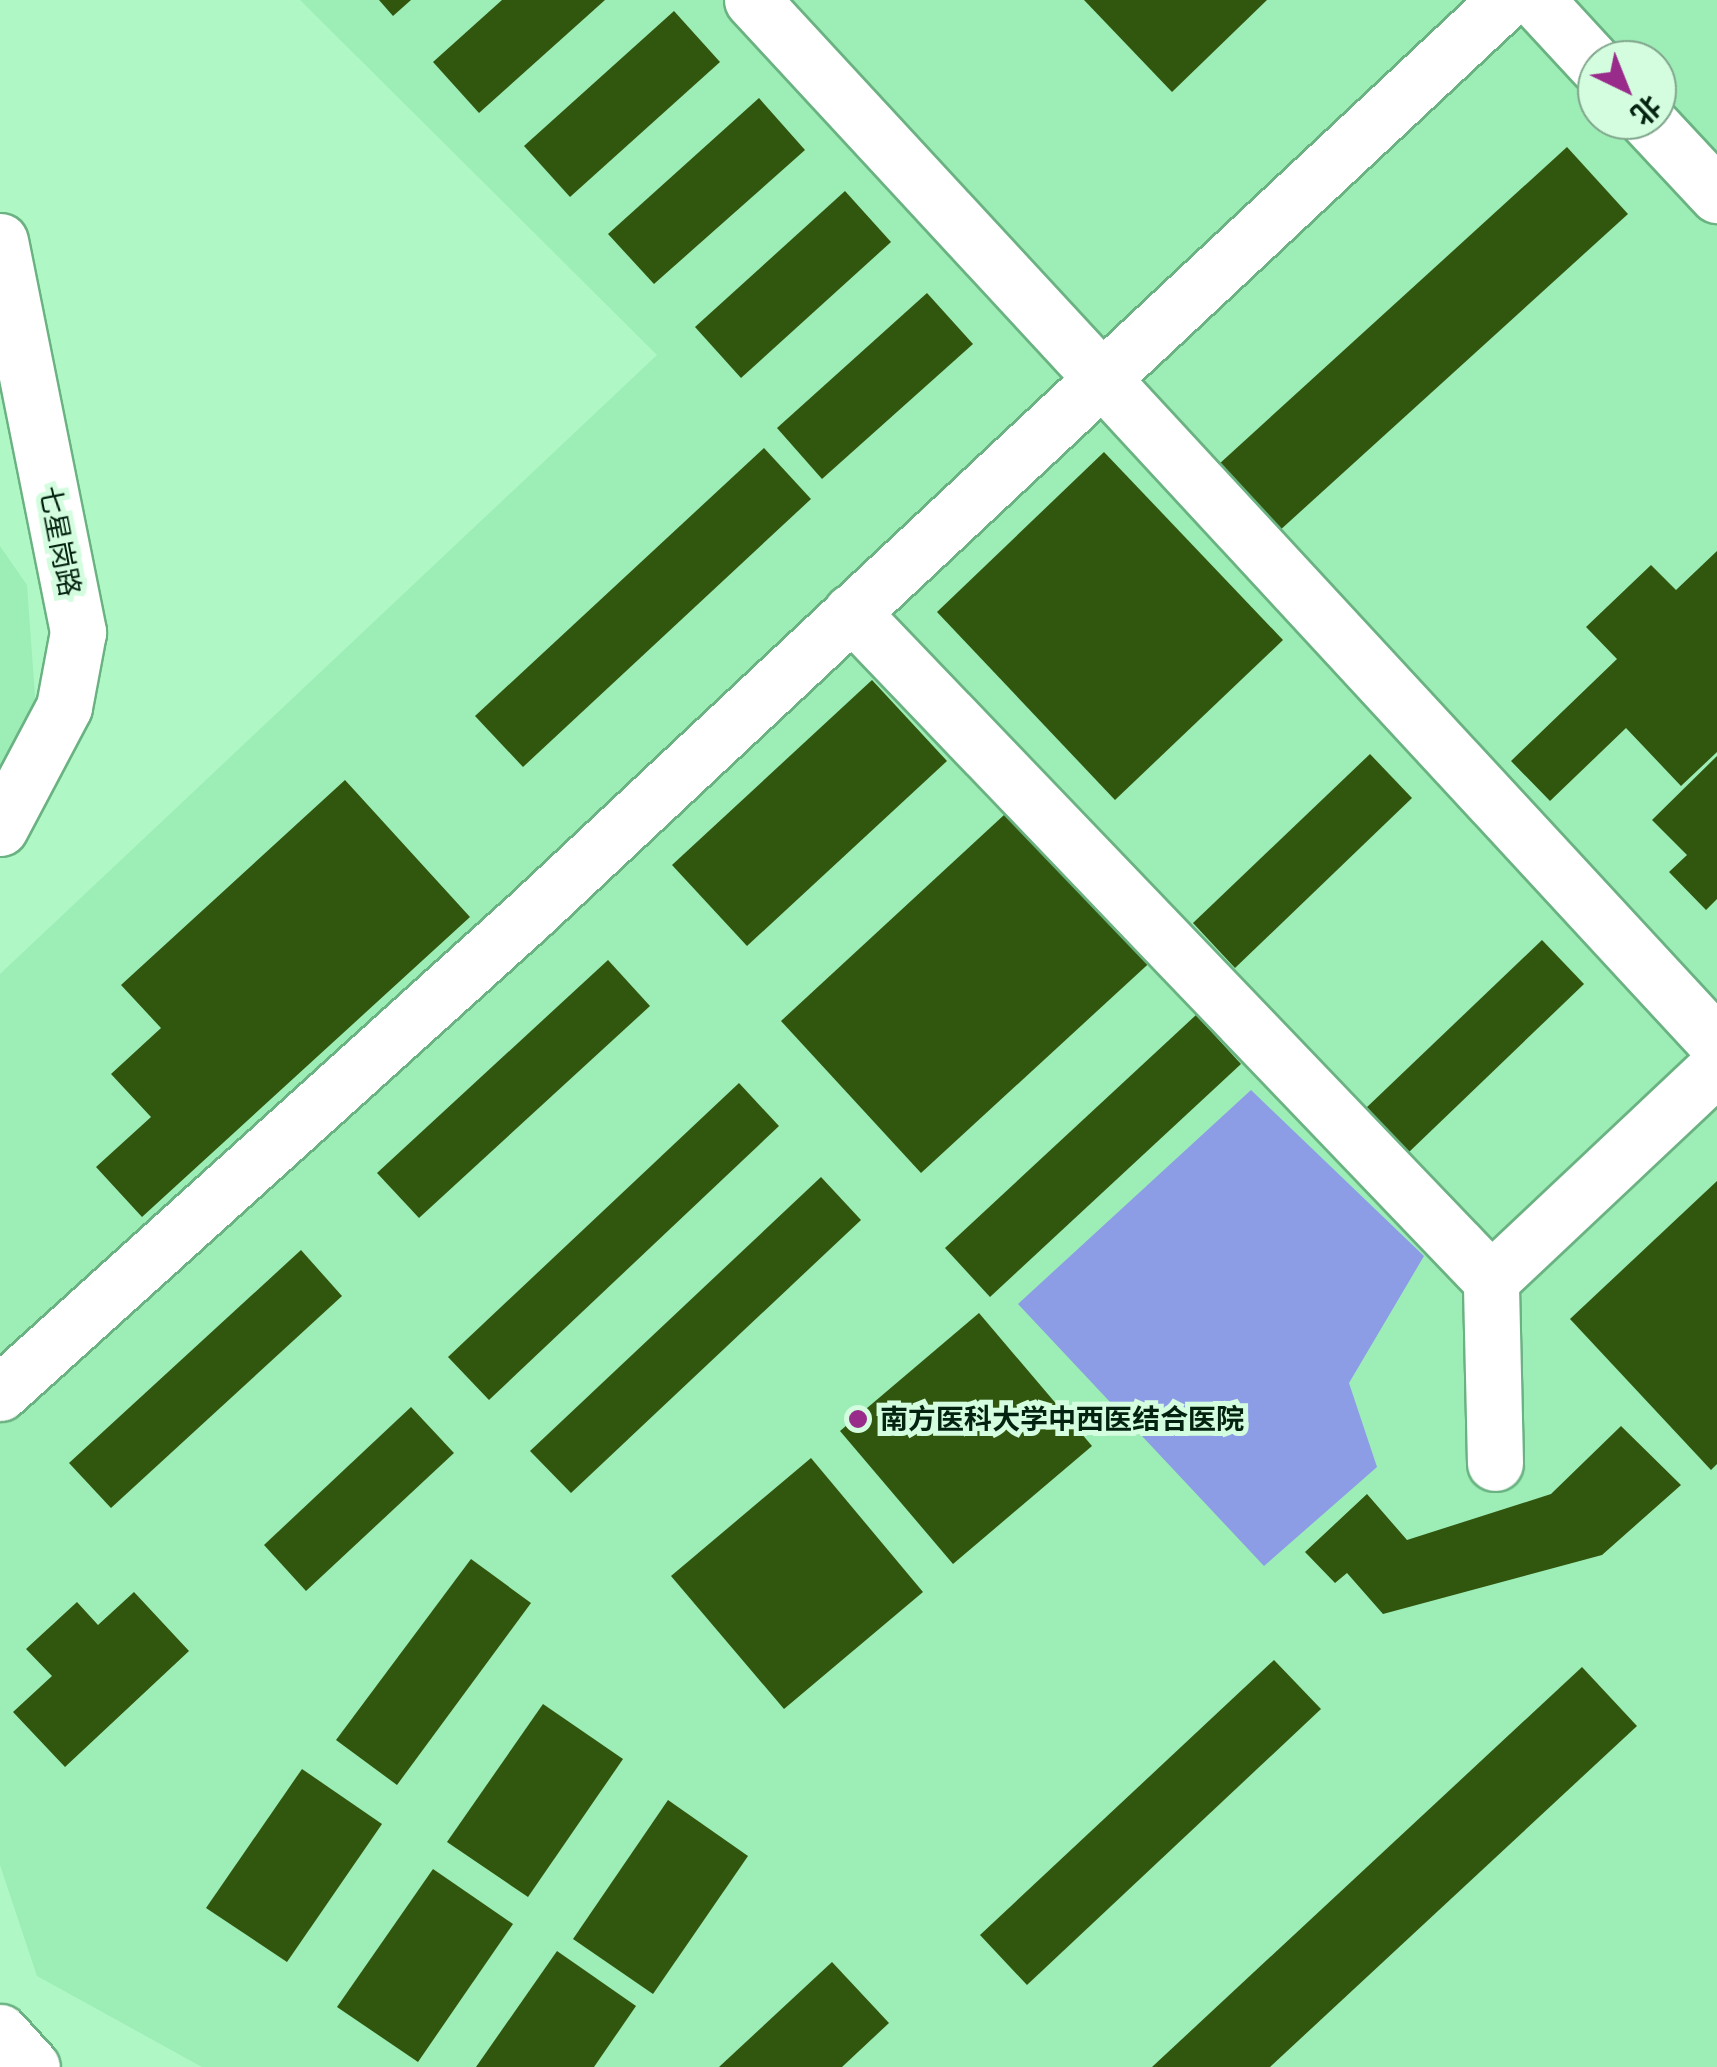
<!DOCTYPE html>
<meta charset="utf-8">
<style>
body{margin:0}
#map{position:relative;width:1717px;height:2067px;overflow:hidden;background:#aff8c5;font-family:Lora,"Noto Sans SC",serif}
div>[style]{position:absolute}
.built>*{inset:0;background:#9dedb6}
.forest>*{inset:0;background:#8c9de5}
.building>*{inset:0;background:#31560e}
.roads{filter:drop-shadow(2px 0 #6bb282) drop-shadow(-2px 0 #6bb282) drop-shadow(0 2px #6bb282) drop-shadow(0 -2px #6bb282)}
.minor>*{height:55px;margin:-27.5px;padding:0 27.5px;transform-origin:27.5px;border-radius:27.5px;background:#fff}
.dots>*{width:28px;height:28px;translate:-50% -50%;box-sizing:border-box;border:5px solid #d3fdde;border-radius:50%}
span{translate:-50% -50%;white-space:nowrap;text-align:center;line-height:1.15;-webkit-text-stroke:10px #d3fdde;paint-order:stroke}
.street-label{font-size:28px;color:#042210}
.poi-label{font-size:28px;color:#042210;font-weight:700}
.left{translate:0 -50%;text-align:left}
.north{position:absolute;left:1577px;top:40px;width:100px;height:100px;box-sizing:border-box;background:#d3fdde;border:2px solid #80a58c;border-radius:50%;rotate:137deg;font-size:28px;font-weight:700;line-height:40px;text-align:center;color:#042210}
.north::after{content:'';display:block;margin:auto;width:35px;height:45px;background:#992b8b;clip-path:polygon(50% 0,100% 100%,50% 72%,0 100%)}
</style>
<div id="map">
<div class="built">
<i style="clip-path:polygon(evenodd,300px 0,1717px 0,1717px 2067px,202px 2067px,37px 1976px,0 1865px,0 974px,657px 355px,300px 0,1597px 60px,1657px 60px,1657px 120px,1597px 120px,1597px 60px)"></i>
<i style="clip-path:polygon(0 546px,27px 585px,36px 709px,0 776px)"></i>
</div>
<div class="forest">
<i style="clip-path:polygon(1251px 1090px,1424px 1256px,1349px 1383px,1377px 1467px,1264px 1566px,1018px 1304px)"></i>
</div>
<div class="building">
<i style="clip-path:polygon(379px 0,411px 0,393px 16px)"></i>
<i style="clip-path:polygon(502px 0,605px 0,479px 113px,433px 62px)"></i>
<i style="clip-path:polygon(1084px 0,1267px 0,1172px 92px)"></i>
<i style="clip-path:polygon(674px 11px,720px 62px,570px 197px,524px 146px)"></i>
<i style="clip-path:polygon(759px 98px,805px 150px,654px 284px,608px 234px)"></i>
<i style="clip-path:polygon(1567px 147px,1628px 214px,1278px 532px,1218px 465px)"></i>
<i style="clip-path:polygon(845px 191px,891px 242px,741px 378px,695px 327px)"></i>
<i style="clip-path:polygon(927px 293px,973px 344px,822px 479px,777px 428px)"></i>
<i style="clip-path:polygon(764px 448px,811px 499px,523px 767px,475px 716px)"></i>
<i style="clip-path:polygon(1104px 452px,1283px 640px,1115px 800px,937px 612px)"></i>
<i style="clip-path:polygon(1717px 551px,1717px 752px,1681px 786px,1626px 728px,1550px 801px,1511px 761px,1617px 659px,1586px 627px,1651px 565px,1676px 590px)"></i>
<i style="clip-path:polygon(872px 680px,947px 761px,747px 946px,672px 865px)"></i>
<i style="clip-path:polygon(1370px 754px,1412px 798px,1235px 968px,1193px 923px)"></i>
<i style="clip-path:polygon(1717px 756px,1717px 899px,1706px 910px,1669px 872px,1687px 855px,1652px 820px)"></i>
<i style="clip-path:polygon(345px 780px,470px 917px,142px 1217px,96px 1167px,151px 1117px,111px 1074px,161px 1028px,121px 985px)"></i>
<i style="clip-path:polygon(1017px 803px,1157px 956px,921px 1173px,781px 1021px)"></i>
<i style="clip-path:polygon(1542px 940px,1584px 984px,1408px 1153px,1365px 1109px)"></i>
<i style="clip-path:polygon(608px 960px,650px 1006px,419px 1218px,377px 1173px)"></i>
<i style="clip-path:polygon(1196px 1015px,1241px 1064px,990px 1297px,945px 1248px)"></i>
<i style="clip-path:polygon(739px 1083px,779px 1126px,489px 1400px,448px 1357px)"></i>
<i style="clip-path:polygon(821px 1177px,861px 1220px,571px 1493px,530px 1451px)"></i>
<i style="clip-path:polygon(1717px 1181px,1717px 1464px,1711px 1470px,1570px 1319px)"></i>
<i style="clip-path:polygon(301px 1250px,342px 1296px,111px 1508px,69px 1463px)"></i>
<i style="clip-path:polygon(979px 1313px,1092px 1446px,953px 1564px,840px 1431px)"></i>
<i style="clip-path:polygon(411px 1407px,454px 1453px,306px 1591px,264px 1545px)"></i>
<i style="clip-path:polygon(1621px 1426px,1681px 1485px,1602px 1555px,1383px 1614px,1347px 1573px,1335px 1583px,1305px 1552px,1367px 1494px,1407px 1540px,1551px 1494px)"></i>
<i style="clip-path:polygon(811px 1458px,923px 1592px,784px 1709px,671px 1576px)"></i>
<i style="clip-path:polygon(471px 1559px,531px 1603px,397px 1785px,336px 1740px)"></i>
<i style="clip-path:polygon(134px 1592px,189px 1651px,65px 1767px,13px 1712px,52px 1676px,26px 1649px,77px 1602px,98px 1625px)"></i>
<i style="clip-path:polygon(1274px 1660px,1321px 1709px,1027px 1985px,980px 1935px)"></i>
<i style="clip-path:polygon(1582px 1667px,1637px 1726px,1270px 2067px,1152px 2067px)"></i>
<i style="clip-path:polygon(543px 1704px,623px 1759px,528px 1897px,447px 1842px)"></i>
<i style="clip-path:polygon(302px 1769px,382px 1824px,287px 1962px,206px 1908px)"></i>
<i style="clip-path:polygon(668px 1800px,748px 1856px,653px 1994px,573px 1939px)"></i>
<i style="clip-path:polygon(433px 1869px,513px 1924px,418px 2062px,337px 2007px)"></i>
<i style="clip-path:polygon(557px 1951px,636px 2006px,594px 2067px,476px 2067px)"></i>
<i style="clip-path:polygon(832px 1962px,889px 2023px,842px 2067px,719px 2067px)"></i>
</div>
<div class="roads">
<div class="minor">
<i style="left:752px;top:0;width:1422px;rotate:47.25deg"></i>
<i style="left:1536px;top:0;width:90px;rotate:47.3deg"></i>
<i style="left:1647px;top:120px;width:103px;rotate:47deg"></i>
<i style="left:0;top:241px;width:399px;rotate:78.7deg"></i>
<i style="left:78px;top:632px;width:76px;rotate:100.6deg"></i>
<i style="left:64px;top:707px;width:137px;rotate:117.9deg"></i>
<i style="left:851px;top:612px;width:925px;rotate:46.23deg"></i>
<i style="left:0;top:1393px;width:713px;rotate:-42.1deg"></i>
<i style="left:529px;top:915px;width:1339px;rotate:-43.12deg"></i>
<i style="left:1495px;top:1463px;width:183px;rotate:-91.3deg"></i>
<i style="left:1491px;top:1280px;width:311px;rotate:-43.3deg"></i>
<i style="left:0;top:2032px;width:47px;rotate:47.6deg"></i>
</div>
</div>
<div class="dots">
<i style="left:858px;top:1419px;background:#992b8b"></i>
</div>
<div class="street-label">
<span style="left:60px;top:541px;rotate:79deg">七星岗路</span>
</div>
<div class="poi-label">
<span class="left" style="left:880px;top:1419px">南方医科大学中西医结合医院</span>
</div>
<div class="north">北</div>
</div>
